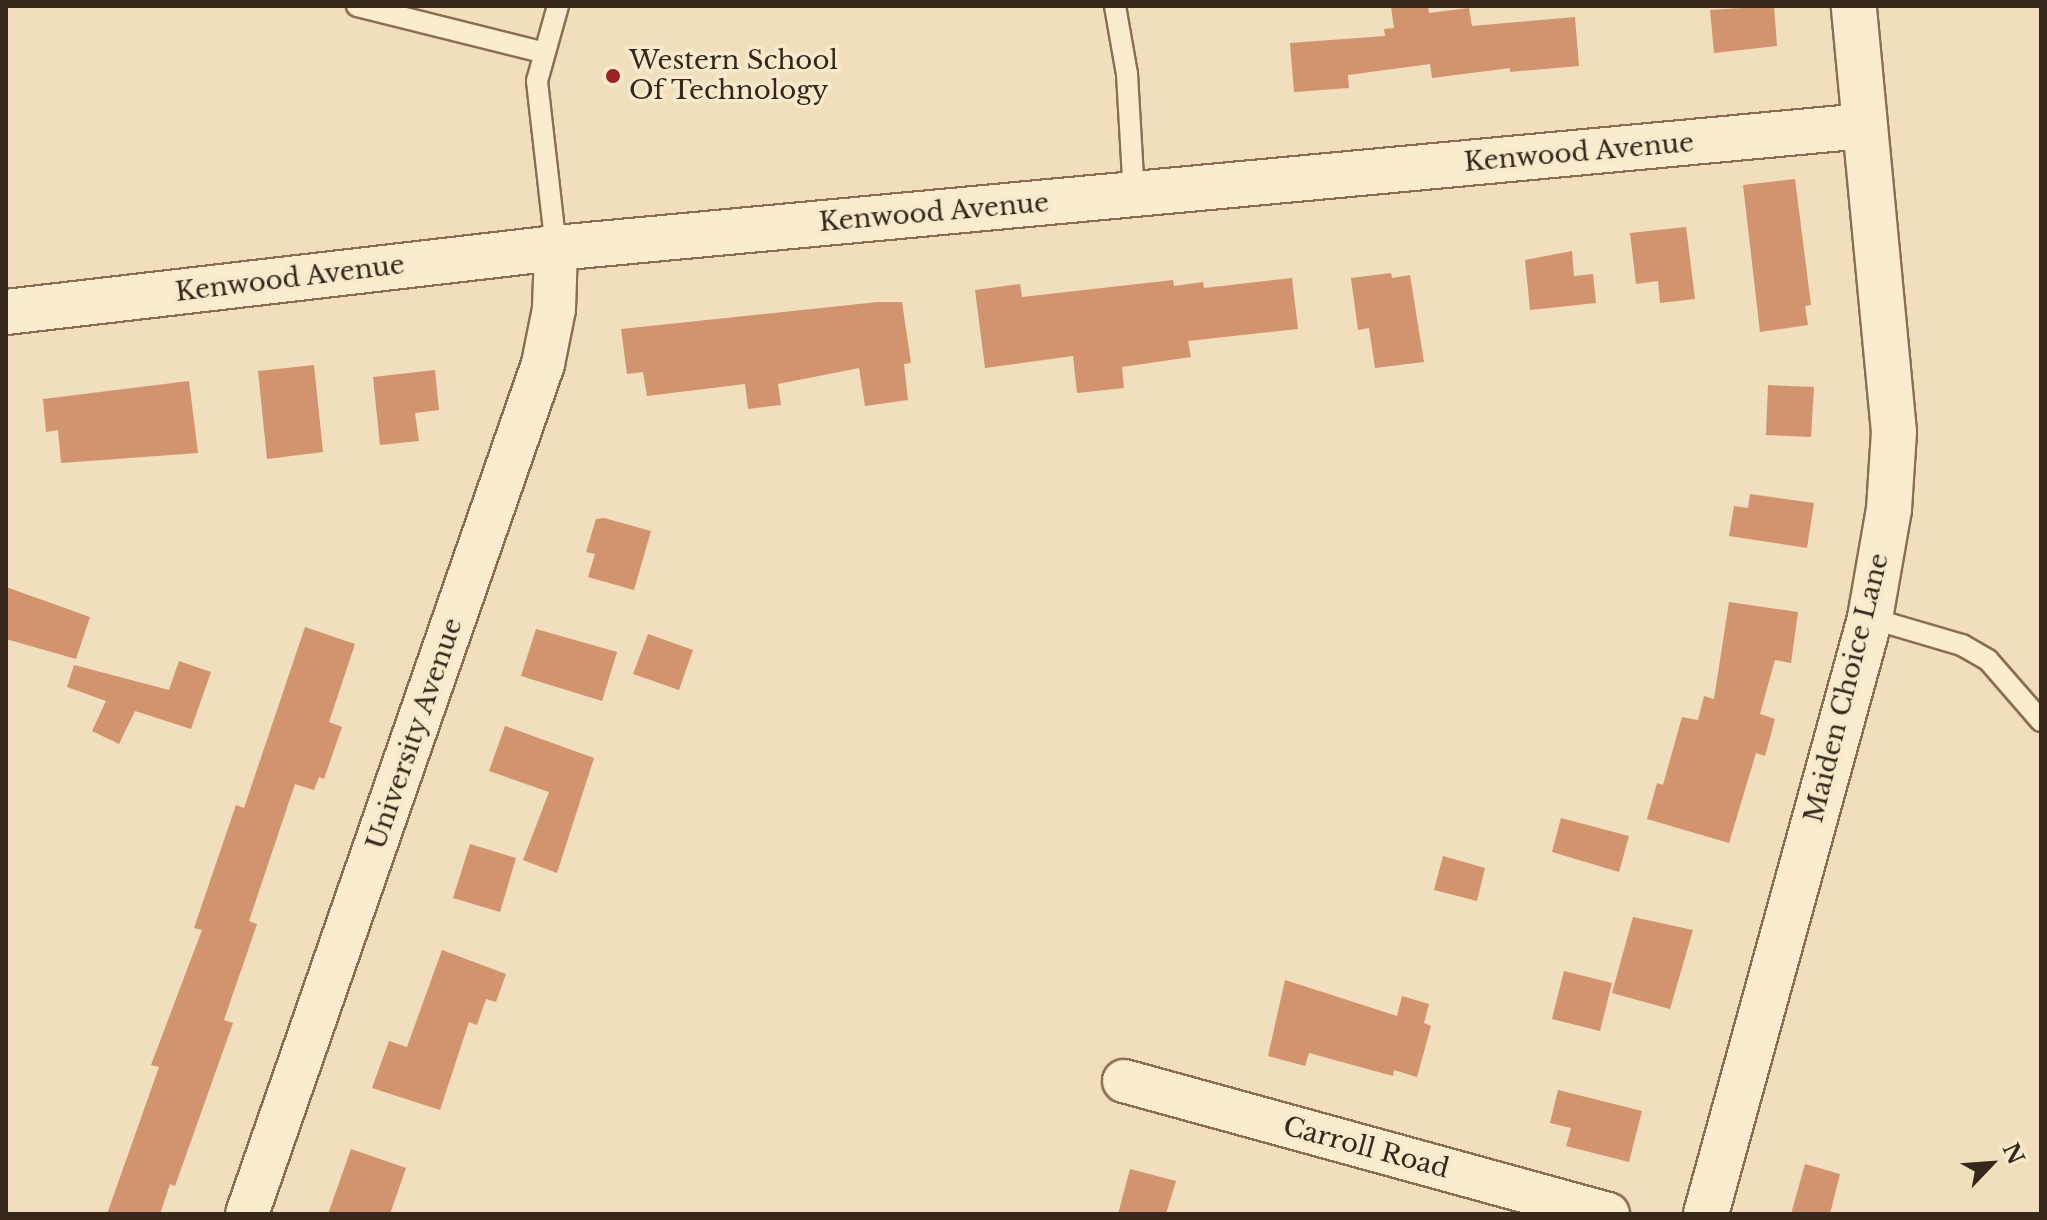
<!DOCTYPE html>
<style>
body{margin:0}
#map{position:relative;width:2047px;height:1220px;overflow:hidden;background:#f0debc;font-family:"Libre Baskerville",serif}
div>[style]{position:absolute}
.building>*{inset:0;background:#d1946f}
.roads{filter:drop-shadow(2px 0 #896e54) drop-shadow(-2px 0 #896e54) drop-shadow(0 2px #896e54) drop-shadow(0 -2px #896e54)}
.service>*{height:20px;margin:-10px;padding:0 10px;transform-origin:10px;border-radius:10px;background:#fbeccf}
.minor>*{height:42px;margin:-21px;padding:0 21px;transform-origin:21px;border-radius:21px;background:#fbeccf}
.tertiary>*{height:44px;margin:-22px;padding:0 22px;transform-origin:22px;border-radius:22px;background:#fbeccf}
.secondary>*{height:44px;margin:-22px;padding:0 22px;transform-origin:22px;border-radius:22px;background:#fbeccf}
.dots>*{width:22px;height:22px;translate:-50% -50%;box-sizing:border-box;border:4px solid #f7e9cc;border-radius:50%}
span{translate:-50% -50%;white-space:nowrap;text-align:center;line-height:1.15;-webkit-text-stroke:7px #f7e9cc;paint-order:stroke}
.poi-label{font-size:26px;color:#37271a}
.left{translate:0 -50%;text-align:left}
.street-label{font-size:26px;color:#37271a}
.frame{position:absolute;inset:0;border:8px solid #37271a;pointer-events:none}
.north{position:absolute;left:1951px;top:1124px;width:80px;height:80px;-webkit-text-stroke:6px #f7e9cc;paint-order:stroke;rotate:65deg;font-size:22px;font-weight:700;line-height:32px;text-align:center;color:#37271a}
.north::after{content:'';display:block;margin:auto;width:28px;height:36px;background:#37271a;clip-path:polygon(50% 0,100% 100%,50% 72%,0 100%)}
</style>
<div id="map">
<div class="building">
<i style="clip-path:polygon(1391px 6px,1428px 6px,1429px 13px,1469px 8px,1472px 26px,1575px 17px,1579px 66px,1510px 72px,1510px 68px,1432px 78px,1430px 64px,1348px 75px,1349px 88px,1294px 92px,1290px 43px,1385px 36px,1384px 29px,1394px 28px)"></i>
<i style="clip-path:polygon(1774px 6px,1777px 46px,1714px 53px,1710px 10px)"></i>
<i style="clip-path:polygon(1795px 179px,1811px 305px,1805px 306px,1808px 325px,1760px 332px,1743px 185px)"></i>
<i style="clip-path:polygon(1686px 227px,1695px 299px,1660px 303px,1658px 281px,1636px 284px,1630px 233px)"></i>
<i style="clip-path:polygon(1572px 251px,1574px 276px,1593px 274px,1596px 303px,1530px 310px,1525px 260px)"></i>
<i style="clip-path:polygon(1391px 273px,1392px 278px,1410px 275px,1424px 362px,1375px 368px,1369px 328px,1358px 330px,1351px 278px)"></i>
<i style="clip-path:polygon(1292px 278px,1298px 329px,1188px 341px,1191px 357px,1122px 367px,1124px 388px,1077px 393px,1073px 356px,985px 368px,975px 290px,1020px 284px,1022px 297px,1173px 280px,1174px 286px,1203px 282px,1204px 288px)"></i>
<i style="clip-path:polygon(878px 302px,902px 302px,911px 363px,904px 364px,908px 400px,865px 406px,859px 368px,778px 384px,781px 405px,748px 409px,745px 384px,647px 396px,643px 372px,627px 374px,621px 329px)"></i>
<i style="clip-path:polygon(314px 365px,323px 452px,267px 459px,258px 371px)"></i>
<i style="clip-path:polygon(435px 370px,439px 410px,415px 413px,419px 441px,380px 445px,373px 377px)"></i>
<i style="clip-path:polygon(189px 381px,198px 453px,61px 463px,58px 430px,46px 432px,43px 399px)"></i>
<i style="clip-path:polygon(1768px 385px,1814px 387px,1811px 437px,1766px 435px)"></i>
<i style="clip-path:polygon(1750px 494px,1814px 503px,1807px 548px,1729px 536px,1734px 506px,1748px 508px)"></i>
<i style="clip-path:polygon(604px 518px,651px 531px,634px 590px,588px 577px,595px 554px,586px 552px,596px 519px)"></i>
<i style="clip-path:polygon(6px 587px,90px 617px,76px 659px,6px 639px)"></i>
<i style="clip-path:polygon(1729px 602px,1798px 612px,1791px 663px,1775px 660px,1760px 714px,1775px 719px,1765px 756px,1756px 753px,1729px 843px,1647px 819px,1657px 783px,1663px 785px,1682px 717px,1698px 720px,1704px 696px,1714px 699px)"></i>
<i style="clip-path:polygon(305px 627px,355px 644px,329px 722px,342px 727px,324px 779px,319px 777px,314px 790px,295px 784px,249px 921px,257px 924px,224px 1020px,233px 1023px,175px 1186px,170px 1184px,160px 1214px,107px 1214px,159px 1067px,151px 1065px,202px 930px,194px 928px,236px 805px,244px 808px)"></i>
<i style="clip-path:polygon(536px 629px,617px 652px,602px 701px,521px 676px)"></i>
<i style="clip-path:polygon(648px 634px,693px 650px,679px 690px,633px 674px)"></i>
<i style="clip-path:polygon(179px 661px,211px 672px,191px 729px,135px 711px,119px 744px,92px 731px,106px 701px,67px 687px,74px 665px,169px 690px)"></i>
<i style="clip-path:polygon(505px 726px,594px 758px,557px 873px,523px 860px,549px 792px,489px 771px)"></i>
<i style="clip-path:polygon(1561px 818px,1629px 836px,1619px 872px,1552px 852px)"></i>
<i style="clip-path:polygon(470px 844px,516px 858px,500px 912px,453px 898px)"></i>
<i style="clip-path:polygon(1443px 856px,1485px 868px,1477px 901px,1434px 890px)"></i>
<i style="clip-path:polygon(1633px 917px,1693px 930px,1670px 1009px,1612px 993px)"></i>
<i style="clip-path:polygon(442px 950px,506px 974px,496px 1002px,486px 999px,477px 1025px,469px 1022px,440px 1110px,372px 1088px,389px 1041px,407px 1047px)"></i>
<i style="clip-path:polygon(1564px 971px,1612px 983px,1600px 1031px,1552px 1019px)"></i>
<i style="clip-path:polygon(1285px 980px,1397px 1016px,1402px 996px,1429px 1004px,1424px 1023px,1431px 1026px,1417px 1077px,1394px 1070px,1393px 1076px,1309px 1053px,1305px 1066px,1268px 1056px)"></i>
<i style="clip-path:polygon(1558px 1090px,1642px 1111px,1629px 1162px,1566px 1146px,1571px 1128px,1550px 1123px)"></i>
<i style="clip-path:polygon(351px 1149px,406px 1168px,390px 1214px,328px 1214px)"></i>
<i style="clip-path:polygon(1805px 1164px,1840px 1174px,1830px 1214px,1791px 1214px)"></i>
<i style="clip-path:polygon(1130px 1169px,1176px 1181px,1166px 1214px,1118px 1214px)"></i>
</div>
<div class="roads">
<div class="service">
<i style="left:357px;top:6px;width:191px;rotate:14deg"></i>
<i style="left:1115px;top:6px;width:69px;rotate:80deg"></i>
<i style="left:1127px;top:74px;width:121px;rotate:86.7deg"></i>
<i style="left:556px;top:248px;width:168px;rotate:-96.5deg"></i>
<i style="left:537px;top:81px;width:78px;rotate:-74.4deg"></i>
<i style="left:1870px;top:618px;width:96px;rotate:16.4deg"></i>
<i style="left:1962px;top:645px;width:30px;rotate:30deg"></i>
<i style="left:1988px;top:660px;width:81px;rotate:49deg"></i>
</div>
<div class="minor">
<i style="left:1124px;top:1081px;width:502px;rotate:15.37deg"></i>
<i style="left:247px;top:1214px;width:900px;rotate:-70.8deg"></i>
<i style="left:543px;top:364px;width:56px;rotate:-78.7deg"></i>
<i style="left:554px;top:309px;width:61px;rotate:-88.1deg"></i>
</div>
<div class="tertiary">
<i style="left:6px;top:312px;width:554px;rotate:-6.64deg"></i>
<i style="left:556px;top:248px;width:1314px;rotate:-5.33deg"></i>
</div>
<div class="secondary">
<i style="left:1706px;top:1214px;width:618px;rotate:-74.61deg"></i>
<i style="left:1870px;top:618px;width:111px;rotate:-80.1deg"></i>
<i style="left:1889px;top:509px;width:77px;rotate:-86.3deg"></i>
<i style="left:1894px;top:432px;width:428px;rotate:-95.4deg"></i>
</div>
</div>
<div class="dots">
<i style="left:613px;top:76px;background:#9b2127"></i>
</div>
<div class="poi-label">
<span class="left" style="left:629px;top:76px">Western School<br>Of Technology</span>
</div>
<div class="street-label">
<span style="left:1579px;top:153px;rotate:-5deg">Kenwood Avenue</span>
<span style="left:934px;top:213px;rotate:-5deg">Kenwood Avenue</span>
<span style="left:290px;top:279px;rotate:-7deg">Kenwood Avenue</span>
<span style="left:1847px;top:688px;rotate:-76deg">Maiden Choice Lane</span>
<span style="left:415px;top:734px;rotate:-71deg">University Avenue</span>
<span style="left:1366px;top:1148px;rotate:15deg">Carroll Road</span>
</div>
<div class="frame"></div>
<div class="north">N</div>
</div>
